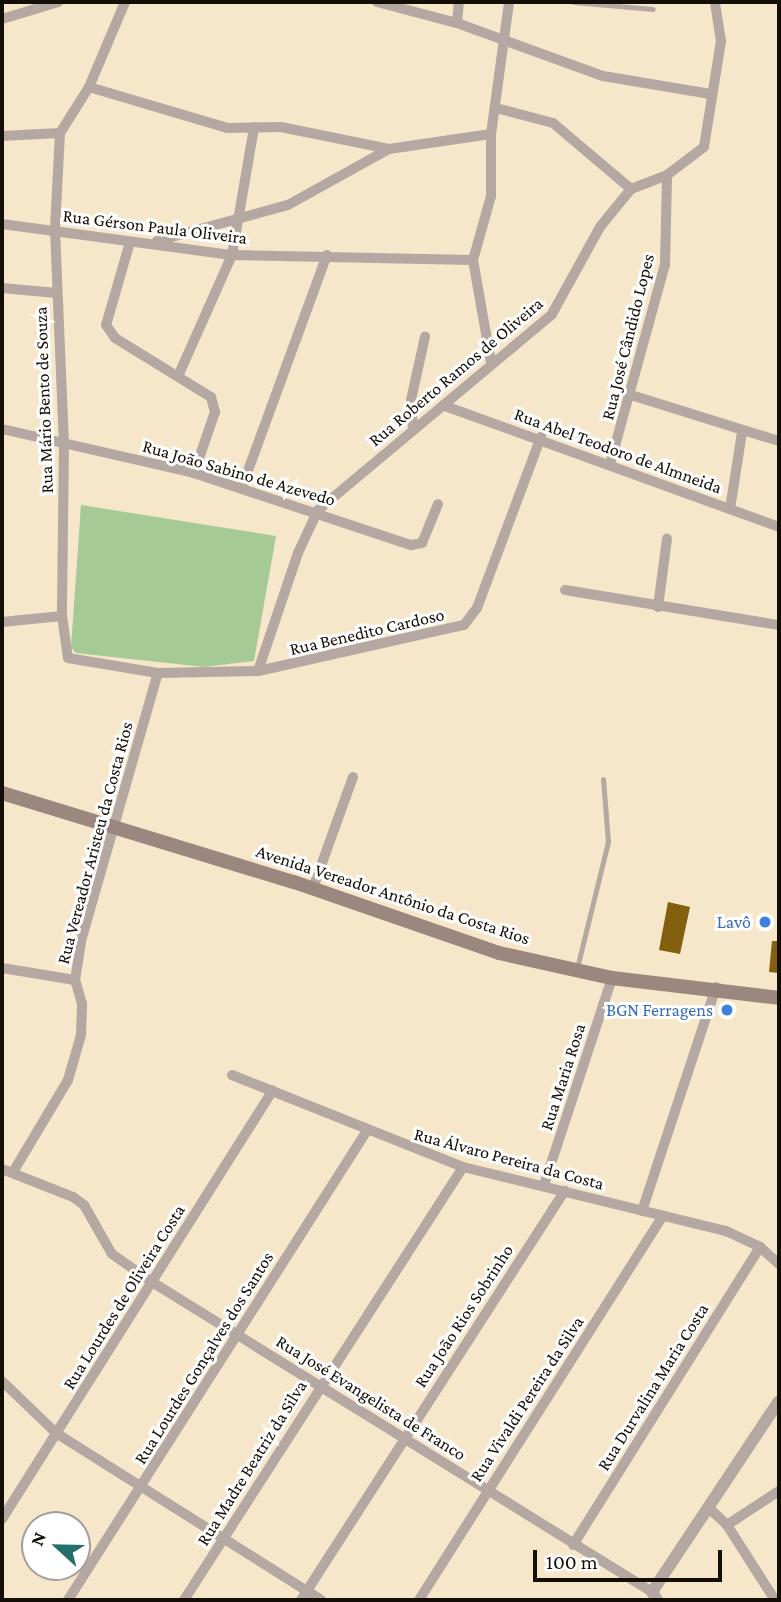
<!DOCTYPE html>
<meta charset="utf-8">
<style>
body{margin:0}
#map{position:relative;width:781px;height:1602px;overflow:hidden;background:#f6e6ca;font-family:"Crimson Pro",serif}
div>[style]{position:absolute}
.green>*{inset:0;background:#a5ca95}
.building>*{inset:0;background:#83600e}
.service>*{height:5px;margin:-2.5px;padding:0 2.5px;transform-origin:2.5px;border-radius:2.5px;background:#b5a7a1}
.minor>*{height:10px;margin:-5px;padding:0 5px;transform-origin:5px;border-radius:5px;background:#b5a7a1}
.tertiary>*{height:12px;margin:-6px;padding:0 6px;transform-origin:6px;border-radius:6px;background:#b5a7a1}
.secondary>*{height:14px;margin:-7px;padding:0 7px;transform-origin:7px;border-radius:7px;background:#9b877e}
.dots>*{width:19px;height:19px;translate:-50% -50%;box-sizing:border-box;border:4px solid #fff;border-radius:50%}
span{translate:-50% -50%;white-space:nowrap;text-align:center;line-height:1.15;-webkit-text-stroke:6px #fff;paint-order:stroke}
.street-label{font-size:18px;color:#140f06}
.shop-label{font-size:18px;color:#366cbe}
.right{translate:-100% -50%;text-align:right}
.frame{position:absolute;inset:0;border:4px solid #140f06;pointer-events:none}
.north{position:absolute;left:21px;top:1511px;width:70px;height:70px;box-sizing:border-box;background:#fff;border:2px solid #a19f9b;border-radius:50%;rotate:292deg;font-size:19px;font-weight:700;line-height:28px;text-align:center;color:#140f06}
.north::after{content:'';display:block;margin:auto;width:24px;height:32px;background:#246e6b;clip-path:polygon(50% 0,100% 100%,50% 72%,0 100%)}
.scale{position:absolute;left:533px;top:1550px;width:189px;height:32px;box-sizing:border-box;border:4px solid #140f06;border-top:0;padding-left:9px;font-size:21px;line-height:24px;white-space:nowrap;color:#140f06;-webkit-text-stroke:5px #fff;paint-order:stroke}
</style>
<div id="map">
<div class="green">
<i style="clip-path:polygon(81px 505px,276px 536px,254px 661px,204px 667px,76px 653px,71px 647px)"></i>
</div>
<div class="building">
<i style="clip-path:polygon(668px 902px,690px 907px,680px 954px,659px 950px)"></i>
<i style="clip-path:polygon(772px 941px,779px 941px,779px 973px,769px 972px)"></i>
</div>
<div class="service">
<i style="left:574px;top:2px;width:79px;rotate:5.1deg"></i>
<i style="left:577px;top:968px;width:130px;rotate:-76.2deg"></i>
<i style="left:608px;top:842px;width:63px;rotate:-94.5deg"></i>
</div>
<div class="minor">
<i style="left:377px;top:2px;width:83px;rotate:14.7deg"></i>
<i style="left:457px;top:23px;width:155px;rotate:20deg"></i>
<i style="left:603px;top:76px;width:109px;rotate:9.5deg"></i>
<i style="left:2px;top:19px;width:59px;rotate:-16.9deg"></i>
<i style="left:457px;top:23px;width:21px;rotate:-85deg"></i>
<i style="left:89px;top:87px;width:144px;rotate:16.5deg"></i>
<i style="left:227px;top:128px;width:54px;rotate:-1.1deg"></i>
<i style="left:281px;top:127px;width:110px;rotate:11.5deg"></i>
<i style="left:389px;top:149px;width:103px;rotate:-8.4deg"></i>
<i style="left:496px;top:108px;width:59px;rotate:14.7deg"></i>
<i style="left:553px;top:123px;width:102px;rotate:40.2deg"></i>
<i style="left:60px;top:133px;width:97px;rotate:93deg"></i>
<i style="left:55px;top:230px;width:214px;rotate:87.6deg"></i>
<i style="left:64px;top:444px;width:172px;rotate:90.7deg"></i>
<i style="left:62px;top:616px;width:42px;rotate:81.9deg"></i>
<i style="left:68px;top:658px;width:91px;rotate:9.5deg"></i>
<i style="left:158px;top:673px;width:100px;rotate:-1.1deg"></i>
<i style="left:258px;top:671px;width:211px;rotate:-12.6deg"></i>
<i style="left:464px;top:625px;width:21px;rotate:-53deg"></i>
<i style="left:477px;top:608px;width:183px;rotate:-69.5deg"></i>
<i style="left:2px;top:136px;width:58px;rotate:-3deg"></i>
<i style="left:60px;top:133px;width:54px;rotate:-57.8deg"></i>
<i style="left:89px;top:87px;width:92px;rotate:-67deg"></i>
<i style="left:2px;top:224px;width:232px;rotate:7.7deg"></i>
<i style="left:232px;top:255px;width:241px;rotate:1.2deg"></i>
<i style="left:157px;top:241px;width:136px;rotate:-15.4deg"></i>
<i style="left:288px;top:205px;width:115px;rotate:-29deg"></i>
<i style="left:130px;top:242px;width:86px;rotate:106.1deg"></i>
<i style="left:106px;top:325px;width:16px;rotate:55deg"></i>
<i style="left:115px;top:338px;width:113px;rotate:31.6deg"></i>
<i style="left:211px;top:397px;width:16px;rotate:75deg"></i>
<i style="left:215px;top:412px;width:65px;rotate:109deg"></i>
<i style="left:2px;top:288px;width:55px;rotate:5.2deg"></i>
<i style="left:491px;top:362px;width:104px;rotate:-100deg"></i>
<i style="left:473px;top:260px;width:66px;rotate:-74.3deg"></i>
<i style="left:491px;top:196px;width:62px;rotate:-90deg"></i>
<i style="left:491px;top:134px;width:133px;rotate:-82.2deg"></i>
<i style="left:179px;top:374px;width:130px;rotate:-66deg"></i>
<i style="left:232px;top:255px;width:130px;rotate:-80.2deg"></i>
<i style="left:631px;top:395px;width:155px;rotate:17.3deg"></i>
<i style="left:445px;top:406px;width:355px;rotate:19.9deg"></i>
<i style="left:2px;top:429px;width:197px;rotate:12.9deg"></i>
<i style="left:194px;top:473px;width:229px;rotate:18.4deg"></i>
<i style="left:411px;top:545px;width:11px;rotate:-10deg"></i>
<i style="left:422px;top:543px;width:42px;rotate:-67.7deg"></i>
<i style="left:413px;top:429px;width:29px;rotate:-94deg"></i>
<i style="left:411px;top:400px;width:65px;rotate:-77.5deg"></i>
<i style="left:610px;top:464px;width:206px;rotate:-74.6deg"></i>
<i style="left:665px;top:265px;width:90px;rotate:-88.7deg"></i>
<i style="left:242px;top:487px;width:247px;rotate:-69.9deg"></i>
<i style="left:730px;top:509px;width:78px;rotate:-81.1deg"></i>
<i style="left:565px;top:590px;width:217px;rotate:9.3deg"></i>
<i style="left:658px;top:607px;width:69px;rotate:-82.5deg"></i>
<i style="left:2px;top:622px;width:60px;rotate:-5.7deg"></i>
<i style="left:258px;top:671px;width:125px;rotate:-71.3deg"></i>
<i style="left:298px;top:553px;width:47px;rotate:-65.1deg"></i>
<i style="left:318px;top:510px;width:305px;rotate:-39.9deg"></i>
<i style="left:552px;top:314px;width:99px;rotate:-61.1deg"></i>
<i style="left:600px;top:227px;width:49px;rotate:-50.8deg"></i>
<i style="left:631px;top:189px;width:39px;rotate:-21deg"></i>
<i style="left:667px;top:175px;width:46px;rotate:-37.1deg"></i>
<i style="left:704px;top:147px;width:107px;rotate:-80.9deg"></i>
<i style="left:721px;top:41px;width:39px;rotate:-99deg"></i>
<i style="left:313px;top:888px;width:118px;rotate:-70.2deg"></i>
<i style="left:2px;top:968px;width:74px;rotate:9.3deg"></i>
<i style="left:232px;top:1075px;width:249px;rotate:21.7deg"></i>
<i style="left:463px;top:1167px;width:271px;rotate:13.7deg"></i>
<i style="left:726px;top:1231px;width:38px;rotate:25deg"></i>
<i style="left:760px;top:1247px;width:25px;rotate:42deg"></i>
<i style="left:2px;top:1169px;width:76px;rotate:21.5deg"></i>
<i style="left:73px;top:1197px;width:14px;rotate:36deg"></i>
<i style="left:84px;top:1205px;width:56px;rotate:60.3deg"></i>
<i style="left:112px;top:1254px;width:49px;rotate:35deg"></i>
<i style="left:152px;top:1282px;width:588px;rotate:31.8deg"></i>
<i style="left:13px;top:1172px;width:107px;rotate:-59.1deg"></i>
<i style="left:68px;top:1080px;width:47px;rotate:-73.9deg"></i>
<i style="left:81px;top:1035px;width:31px;rotate:-88deg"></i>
<i style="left:82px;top:1004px;width:25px;rotate:-106deg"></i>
<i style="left:75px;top:980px;width:39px;rotate:-81deg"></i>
<i style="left:81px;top:941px;width:279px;rotate:-74deg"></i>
<i style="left:544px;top:1185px;width:218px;rotate:-71.8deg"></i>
<i style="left:642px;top:1211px;width:236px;rotate:-71.7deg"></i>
<i style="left:2px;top:1381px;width:75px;rotate:43.9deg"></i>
<i style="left:56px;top:1433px;width:313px;rotate:32.2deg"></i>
<i style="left:711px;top:1510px;width:22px;rotate:43deg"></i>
<i style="left:727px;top:1525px;width:89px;rotate:57.4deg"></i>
<i style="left:2px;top:1519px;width:507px;rotate:-57.72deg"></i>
<i style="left:727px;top:1525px;width:62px;rotate:-33.2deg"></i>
<i style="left:573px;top:1545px;width:352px;rotate:-57.9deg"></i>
<i style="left:68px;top:1600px;width:555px;rotate:-57.51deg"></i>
<i style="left:184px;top:1600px;width:515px;rotate:-57.2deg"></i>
<i style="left:301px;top:1600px;width:487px;rotate:-57.2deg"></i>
<i style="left:419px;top:1600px;width:455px;rotate:-57.6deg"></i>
</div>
<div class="tertiary">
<i style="left:657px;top:1600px;width:9px;rotate:-122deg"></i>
<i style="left:652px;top:1592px;width:229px;rotate:-56.4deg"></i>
</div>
<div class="secondary">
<i style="left:2px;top:793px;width:305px;rotate:17deg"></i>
<i style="left:294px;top:882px;width:217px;rotate:19.1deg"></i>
<i style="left:499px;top:953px;width:116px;rotate:12.5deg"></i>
<i style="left:612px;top:978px;width:168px;rotate:6.8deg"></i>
</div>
<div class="dots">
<i style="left:765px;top:922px;background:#3f7fe0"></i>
<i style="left:727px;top:1010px;background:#3f7fe0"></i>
</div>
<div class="street-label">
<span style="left:155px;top:227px;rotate:7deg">Rua Gérson Paula Oliveira</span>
<span style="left:628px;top:337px;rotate:-76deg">Rua José Cândido Lopes</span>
<span style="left:456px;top:372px;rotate:-40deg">Rua Roberto Ramos de Oliveira</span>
<span style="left:44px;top:400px;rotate:-92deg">Rua Mário Bento de Souza</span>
<span style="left:618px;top:451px;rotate:20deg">Rua Abel Teodoro de Almneida</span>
<span style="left:239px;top:473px;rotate:16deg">Rua João Sabino de Azevedo</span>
<span style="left:367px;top:632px;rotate:-13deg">Rua Benedito Cardoso</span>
<span style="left:95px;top:843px;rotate:-75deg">Rua Vereador Aristeu da Costa Rios</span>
<span style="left:393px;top:895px;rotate:18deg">Avenida Vereador Antônio da Costa Rios</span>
<span style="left:563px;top:1077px;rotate:-72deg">Rua Maria Rosa</span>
<span style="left:509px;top:1159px;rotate:15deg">Rua Álvaro Pereira da Costa</span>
<span style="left:124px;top:1297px;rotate:-58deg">Rua Lourdes de Oliveira Costa</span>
<span style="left:464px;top:1316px;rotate:-57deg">Rua João Rios Sobrinho</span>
<span style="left:204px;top:1358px;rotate:-58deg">Rua Lourdes Gonçalves dos Santos</span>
<span style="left:653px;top:1387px;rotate:-58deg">Rua Durvalina Maria Costa</span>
<span style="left:371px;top:1398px;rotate:32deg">Rua José Evangelista de Franco</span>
<span style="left:527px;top:1399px;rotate:-57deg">Rua Vivaldi Pereira da Silva</span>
<span style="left:252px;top:1463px;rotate:-58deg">Rua Madre Beatriz da Silva</span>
</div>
<div class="shop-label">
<span class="right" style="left:751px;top:922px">Lavô</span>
<span class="right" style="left:713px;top:1010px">BGN Ferragens</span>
</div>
<div class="frame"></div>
<div class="north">N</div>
<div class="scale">100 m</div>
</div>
